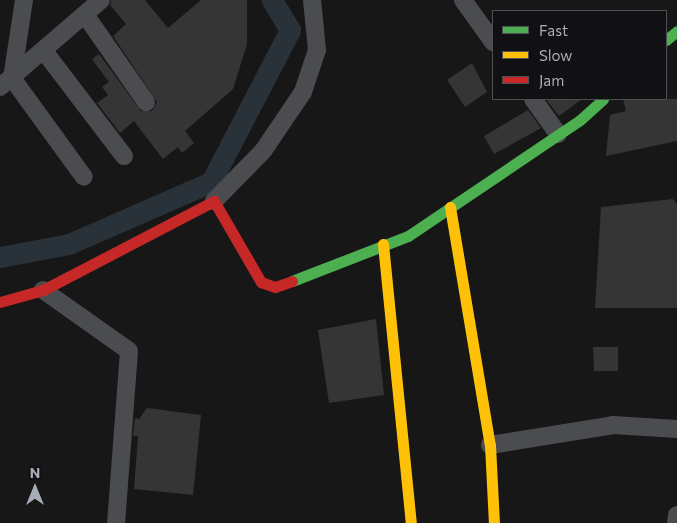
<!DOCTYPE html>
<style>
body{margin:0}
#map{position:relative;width:677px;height:523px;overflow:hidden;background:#171717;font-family:Commissioner,sans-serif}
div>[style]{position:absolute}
.canal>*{height:21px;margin:-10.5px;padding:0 10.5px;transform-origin:10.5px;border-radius:10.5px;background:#2a3239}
.building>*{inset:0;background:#353536}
.street>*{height:18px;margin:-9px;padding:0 9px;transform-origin:9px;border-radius:9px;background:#4b4c50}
.fast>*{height:11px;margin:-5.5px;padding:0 5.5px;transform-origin:5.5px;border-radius:5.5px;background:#4caf50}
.slow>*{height:11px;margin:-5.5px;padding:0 5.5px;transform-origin:5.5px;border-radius:5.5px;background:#ffc107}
.jam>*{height:11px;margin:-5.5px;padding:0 5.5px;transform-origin:5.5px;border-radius:5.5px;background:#c62828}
span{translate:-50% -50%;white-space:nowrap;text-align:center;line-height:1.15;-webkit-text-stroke:4px #111113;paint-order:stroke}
.legend{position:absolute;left:492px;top:10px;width:175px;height:90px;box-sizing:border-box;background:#111113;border:1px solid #4d4f55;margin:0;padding:6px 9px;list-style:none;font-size:15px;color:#a8adb8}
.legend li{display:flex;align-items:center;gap:10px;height:25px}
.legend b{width:25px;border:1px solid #4d4f55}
.north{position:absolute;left:10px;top:463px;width:50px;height:50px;-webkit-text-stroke:4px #111113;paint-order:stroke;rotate:0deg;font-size:14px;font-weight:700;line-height:20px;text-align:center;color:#a8adb8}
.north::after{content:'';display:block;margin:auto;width:18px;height:22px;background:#a8adb8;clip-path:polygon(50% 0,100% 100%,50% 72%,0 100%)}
</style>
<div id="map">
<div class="canal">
<i style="left:0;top:257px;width:70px;rotate:-10.7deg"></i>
<i style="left:69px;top:244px;width:155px;rotate:-23.6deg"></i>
<i style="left:211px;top:182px;width:171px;rotate:-62.5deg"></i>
<i style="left:290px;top:30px;width:35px;rotate:-121deg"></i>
</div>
<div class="building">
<i style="clip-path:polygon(111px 0,145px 0,168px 28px,201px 0,247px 0,247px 44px,233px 89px,185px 131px,194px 143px,182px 153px,178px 147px,163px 159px,134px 121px,120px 133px,97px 103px,108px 95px,102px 87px,109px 82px,92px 59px,99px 54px,141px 111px,152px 111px,157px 102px,113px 36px,126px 24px,110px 5px)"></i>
<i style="clip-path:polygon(472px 63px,487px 92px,465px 107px,447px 80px)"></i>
<i style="clip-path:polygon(550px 99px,582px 99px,559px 116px,547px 101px)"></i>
<i style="clip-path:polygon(623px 99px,677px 99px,677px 141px,606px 156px,610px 115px,626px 111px)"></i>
<i style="clip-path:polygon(528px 110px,541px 128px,494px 154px,484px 136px)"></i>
<i style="clip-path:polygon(673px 199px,677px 204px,677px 308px,595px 308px,601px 207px)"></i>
<i style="clip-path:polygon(376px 319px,384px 395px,329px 403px,318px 330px)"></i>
<i style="clip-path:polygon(593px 347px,618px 347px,618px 371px,594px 371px)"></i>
<i style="clip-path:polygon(147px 408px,201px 415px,193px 495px,134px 489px,138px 436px,133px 436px,135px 418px,139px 419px)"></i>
</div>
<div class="street">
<i style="left:24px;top:0;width:79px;rotate:98.7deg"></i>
<i style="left:12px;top:78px;width:122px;rotate:54deg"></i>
<i style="left:463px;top:0;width:52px;rotate:54.5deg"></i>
<i style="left:86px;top:16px;width:105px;rotate:55.1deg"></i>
<i style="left:44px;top:51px;width:132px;rotate:52.7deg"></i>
<i style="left:0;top:87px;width:133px;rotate:-40.7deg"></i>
<i style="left:533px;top:99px;width:43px;rotate:54.5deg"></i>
<i style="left:214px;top:201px;width:70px;rotate:-45.6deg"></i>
<i style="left:263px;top:151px;width:71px;rotate:-55.9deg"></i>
<i style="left:303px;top:92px;width:44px;rotate:-71.6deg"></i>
<i style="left:317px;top:50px;width:50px;rotate:-95.7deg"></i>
<i style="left:43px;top:290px;width:105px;rotate:35.3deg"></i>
<i style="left:129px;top:351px;width:172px;rotate:94.3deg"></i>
<i style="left:490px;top:445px;width:125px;rotate:-9.2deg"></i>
<i style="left:613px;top:425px;width:64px;rotate:3.6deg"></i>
<i style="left:676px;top:523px;width:8px;rotate:-83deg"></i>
</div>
<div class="fast">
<i style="left:666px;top:40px;width:14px;rotate:-39deg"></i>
<i style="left:292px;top:281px;width:124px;rotate:-21.2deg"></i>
<i style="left:408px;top:236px;width:207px;rotate:-34deg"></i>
<i style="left:580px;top:120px;width:31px;rotate:-42deg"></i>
</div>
<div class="slow">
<i style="left:450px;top:207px;width:241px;rotate:80.5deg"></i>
<i style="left:490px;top:445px;width:78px;rotate:87.1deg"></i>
<i style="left:383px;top:244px;width:280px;rotate:84.3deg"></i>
</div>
<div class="jam">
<i style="left:0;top:302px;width:45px;rotate:-15.6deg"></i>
<i style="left:43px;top:290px;width:193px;rotate:-27.5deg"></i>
<i style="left:214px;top:201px;width:94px;rotate:59.9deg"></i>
<i style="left:261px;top:282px;width:15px;rotate:20deg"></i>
<i style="left:275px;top:287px;width:18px;rotate:-19deg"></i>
</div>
<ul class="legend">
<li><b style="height:6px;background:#4caf50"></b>Fast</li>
<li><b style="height:6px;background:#ffc107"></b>Slow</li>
<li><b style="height:6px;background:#c62828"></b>Jam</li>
</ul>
<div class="north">N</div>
</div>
